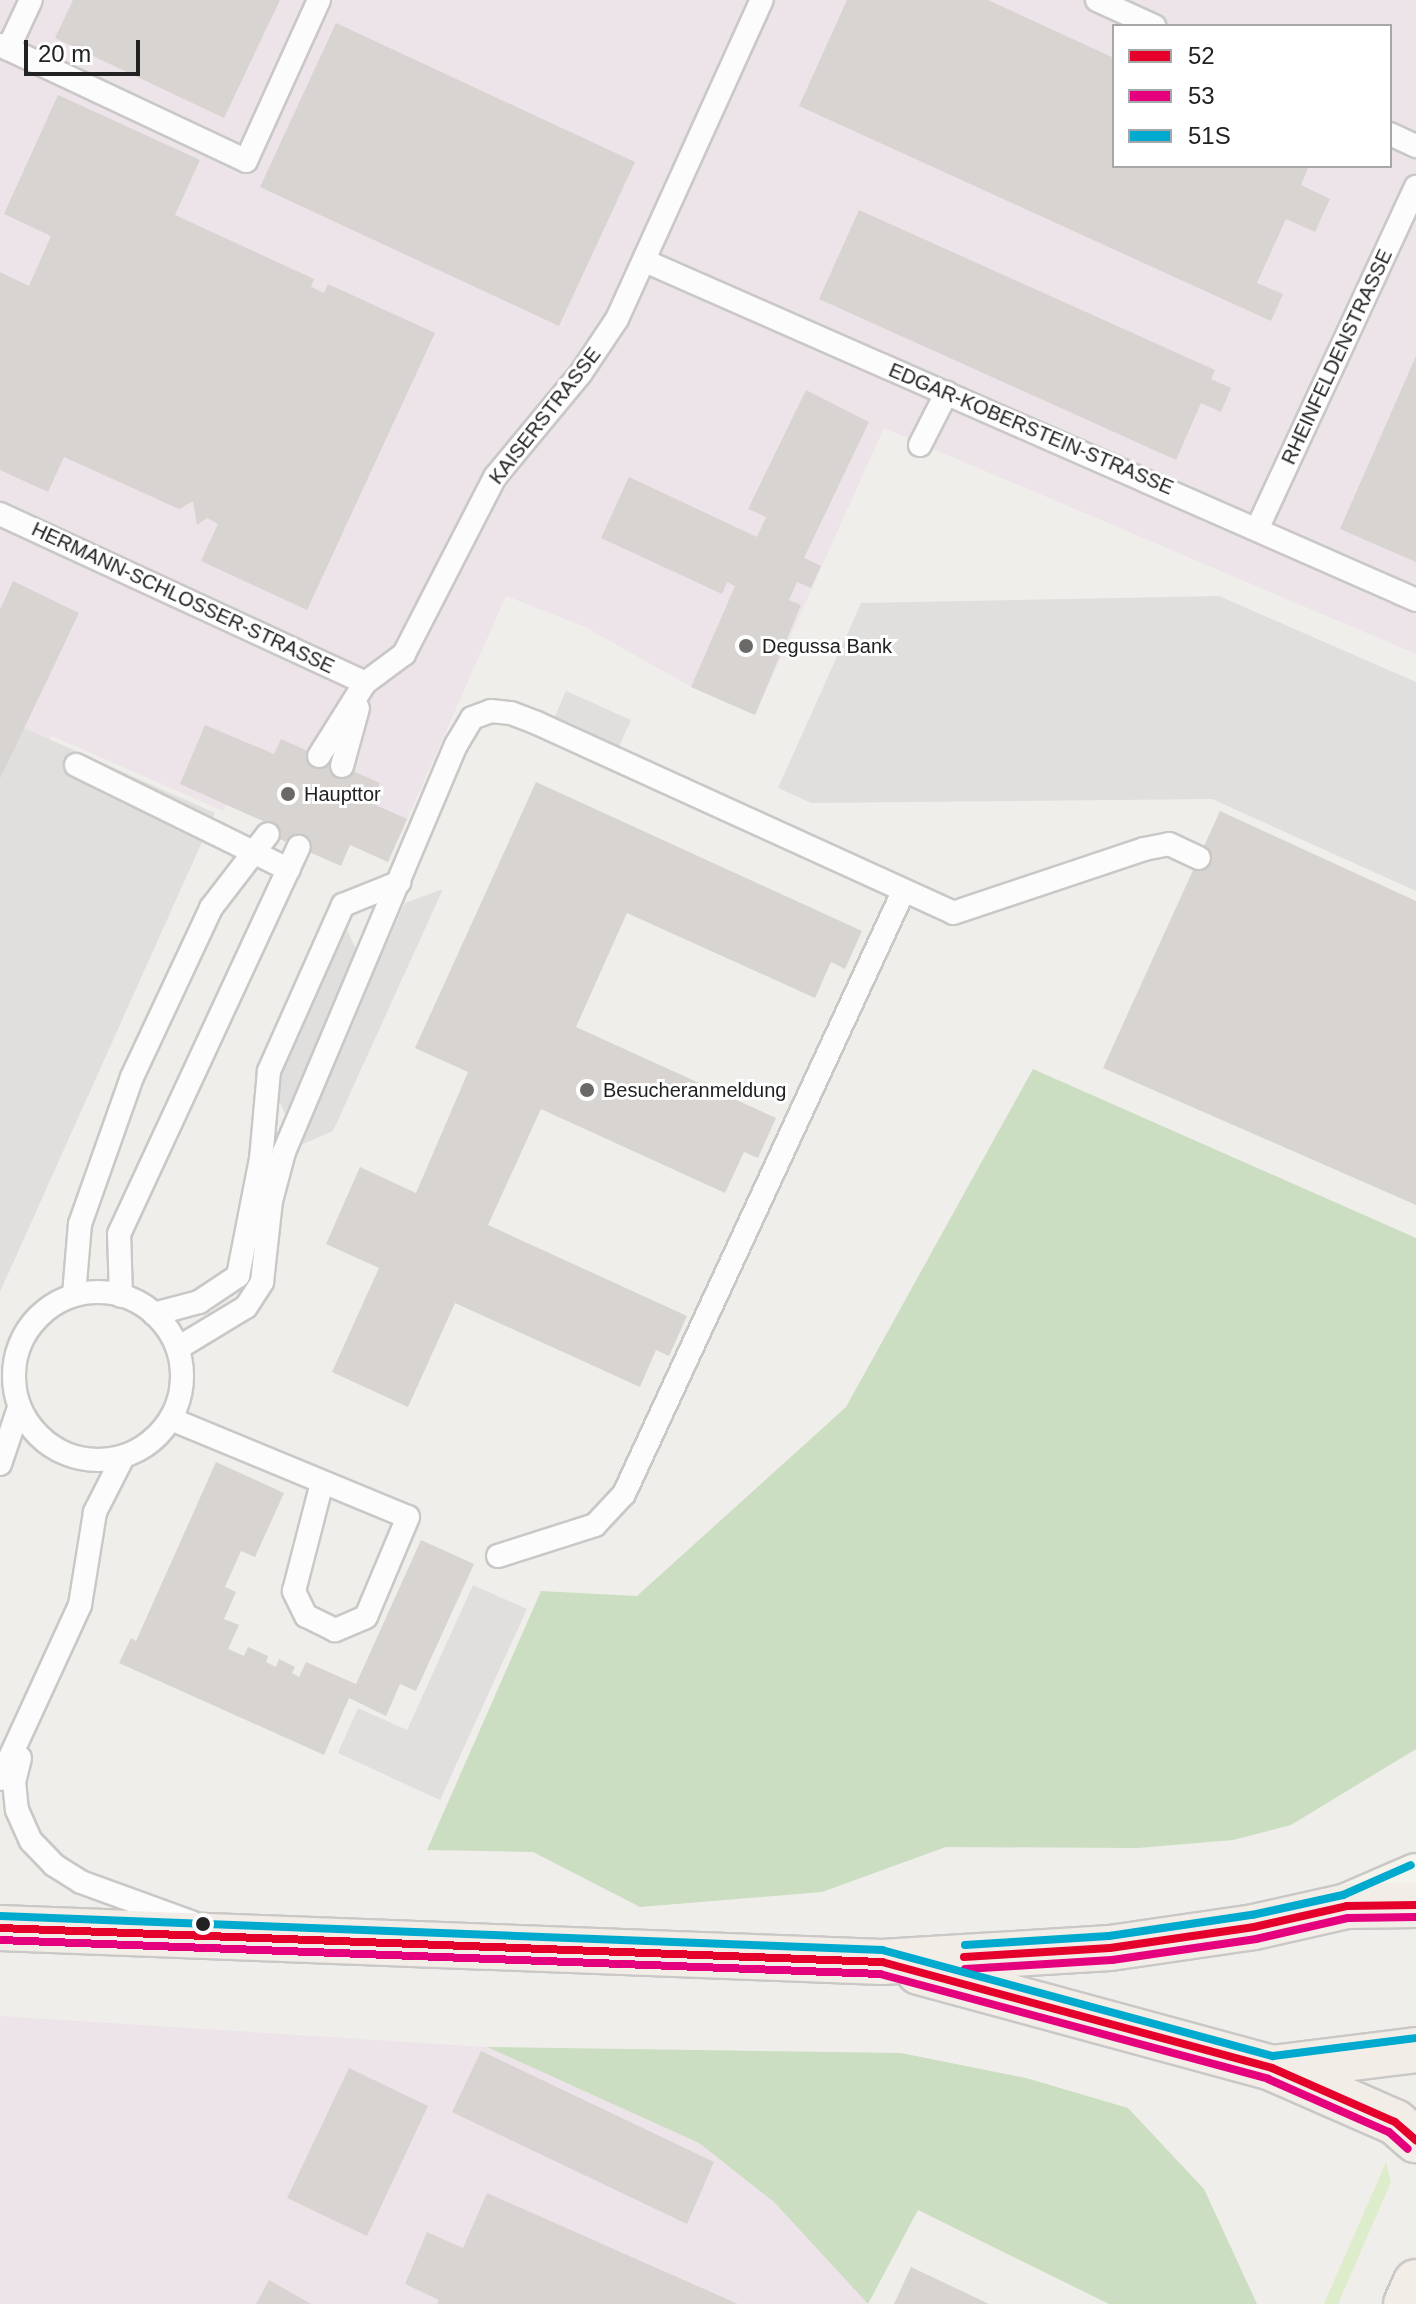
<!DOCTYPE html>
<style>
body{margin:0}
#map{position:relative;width:1416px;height:2304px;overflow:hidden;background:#f0eeeb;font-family:Arial,sans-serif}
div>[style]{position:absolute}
.industrial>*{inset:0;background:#ede4e9}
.grass>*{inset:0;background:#ddeccb}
.forest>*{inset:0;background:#cbdec1}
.parking>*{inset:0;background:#e0dfde}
.building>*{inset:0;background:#d7d4d2}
.roads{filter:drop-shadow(2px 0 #c9c8c7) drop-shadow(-2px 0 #c9c8c7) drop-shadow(0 2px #c9c8c7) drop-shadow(0 -2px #c9c8c7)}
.lane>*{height:22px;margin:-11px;padding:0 11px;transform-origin:11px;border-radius:11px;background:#fdfcfc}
.lane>.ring{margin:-11px;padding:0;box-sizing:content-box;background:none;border:22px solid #fdfcfc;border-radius:50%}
.secondary>*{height:44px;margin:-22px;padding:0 22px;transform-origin:22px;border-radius:22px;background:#f4f4ed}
.primary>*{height:44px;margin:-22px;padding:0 22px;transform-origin:22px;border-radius:22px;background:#f3ede7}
.bus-1>*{height:8px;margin:-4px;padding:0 4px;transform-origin:4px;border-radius:4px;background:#e4002b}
.bus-2>*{height:8px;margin:-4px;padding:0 4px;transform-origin:4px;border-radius:4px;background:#e5007d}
.bus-3>*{height:8px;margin:-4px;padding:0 4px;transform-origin:4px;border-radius:4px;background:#00a9ce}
.dots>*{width:22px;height:22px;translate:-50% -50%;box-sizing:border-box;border:4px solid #fff;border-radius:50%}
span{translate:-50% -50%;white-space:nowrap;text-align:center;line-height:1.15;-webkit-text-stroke:6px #fff;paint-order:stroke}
.street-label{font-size:20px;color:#222}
.poi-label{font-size:20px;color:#222}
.left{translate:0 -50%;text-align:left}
.legend{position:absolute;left:1112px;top:24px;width:280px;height:144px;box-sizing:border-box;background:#fff;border:2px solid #a7a7a7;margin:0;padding:10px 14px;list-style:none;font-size:24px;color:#222}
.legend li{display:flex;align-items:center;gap:16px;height:40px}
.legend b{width:40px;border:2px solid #a7a7a7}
.scale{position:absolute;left:24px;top:40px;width:116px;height:36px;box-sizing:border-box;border:4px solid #222;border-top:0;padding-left:10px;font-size:24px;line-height:28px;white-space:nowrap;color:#222;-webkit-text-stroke:6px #fff;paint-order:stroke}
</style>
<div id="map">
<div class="industrial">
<i style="clip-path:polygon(evenodd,0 0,1416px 0,1416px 654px,884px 428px,755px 715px,691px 687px,585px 627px,506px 596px,397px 842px,243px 771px,223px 811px,52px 736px,0 815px,0 0,1114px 26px,1390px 26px,1390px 166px,1114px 166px,1114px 26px)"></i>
<i style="clip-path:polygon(0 2016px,487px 2047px,699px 2143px,774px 2202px,868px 2304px,0 2304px)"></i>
</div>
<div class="grass">
<i style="clip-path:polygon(1386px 2162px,1391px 2182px,1338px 2304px,1324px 2304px)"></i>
</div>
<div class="forest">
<i style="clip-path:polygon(1033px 1069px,1416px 1238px,1416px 1749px,1291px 1825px,1233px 1840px,1138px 1848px,946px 1847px,822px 1892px,640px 1907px,533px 1852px,427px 1850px,541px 1591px,637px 1596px,846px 1407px)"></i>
<i style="clip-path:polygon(487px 2047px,901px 2053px,1026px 2078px,1128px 2108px,1204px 2189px,1257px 2304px,1109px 2304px,918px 2210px,868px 2304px,774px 2202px,699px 2143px)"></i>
</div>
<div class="parking">
<i style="clip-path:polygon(1219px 596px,1416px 682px,1416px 891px,1212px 799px,811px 803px,778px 788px,861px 603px)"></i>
<i style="clip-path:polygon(566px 691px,631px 720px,619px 747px,554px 718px)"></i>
<i style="clip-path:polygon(24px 728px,215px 813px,0 1292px,0 779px)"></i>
<i style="clip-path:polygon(443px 889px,333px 1131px,296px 1147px,405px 903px)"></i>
<i style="clip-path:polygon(345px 925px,358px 954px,285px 1114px,274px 1089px)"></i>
<i style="clip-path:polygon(473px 1585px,527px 1609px,440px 1800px,338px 1753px,358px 1708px,407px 1730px)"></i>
</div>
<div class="building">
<i style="clip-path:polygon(73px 0,280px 0,224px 118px,55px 38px)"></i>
<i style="clip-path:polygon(847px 0,988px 0,1114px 58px,1114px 166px,1309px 166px,1301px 185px,1330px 199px,1315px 232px,1286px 219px,1257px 283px,1283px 294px,1271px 321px,799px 106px)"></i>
<i style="clip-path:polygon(336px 23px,635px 162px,559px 326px,260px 187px)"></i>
<i style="clip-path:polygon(58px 95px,200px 160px,175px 215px,314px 279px,311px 287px,324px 293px,328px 284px,435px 333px,307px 610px,201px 561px,218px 524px,207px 518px,197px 525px,193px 501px,179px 509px,64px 457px,48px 492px,0 470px,0 272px,29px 286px,51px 236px,4px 214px)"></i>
<i style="clip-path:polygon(859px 210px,1215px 370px,1211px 379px,1231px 388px,1221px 412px,1201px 403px,1176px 460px,819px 299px)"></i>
<i style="clip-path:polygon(1416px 356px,1416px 562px,1340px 529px)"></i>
<i style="clip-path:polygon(806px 390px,869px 422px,804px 558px,821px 566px,811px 588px,797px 582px,789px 600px,801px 605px,755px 715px,691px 687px,735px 586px,727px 582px,722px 594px,601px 538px,629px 477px,757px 537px,766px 517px,748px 509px)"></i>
<i style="clip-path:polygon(13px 581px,79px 613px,0 779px,0 610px)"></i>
<i style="clip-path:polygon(205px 725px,274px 754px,281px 739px,380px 783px,371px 803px,407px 819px,388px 862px,350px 845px,341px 866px,259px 830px,263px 821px,180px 784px)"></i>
<i style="clip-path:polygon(536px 782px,862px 931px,845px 969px,831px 962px,815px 998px,627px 913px,576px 1027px,776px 1118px,758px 1158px,744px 1152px,725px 1193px,541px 1109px,488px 1225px,687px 1316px,669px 1356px,656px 1350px,640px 1387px,455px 1303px,408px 1407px,332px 1372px,379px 1268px,326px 1244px,360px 1167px,416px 1193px,468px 1072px,415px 1048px)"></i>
<i style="clip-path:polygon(1220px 811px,1416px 901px,1416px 1205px,1103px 1068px)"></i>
<i style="clip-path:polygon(216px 1462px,284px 1493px,255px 1557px,241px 1551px,225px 1587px,236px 1592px,224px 1619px,239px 1625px,228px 1649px,244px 1656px,248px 1647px,268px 1656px,266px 1662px,276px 1667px,279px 1659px,295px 1667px,292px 1673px,299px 1677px,306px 1662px,356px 1684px,421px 1540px,474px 1564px,416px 1691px,400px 1684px,386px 1716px,349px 1698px,324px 1755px,119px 1663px,131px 1638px,136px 1641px)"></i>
<i style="clip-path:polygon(481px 2051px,714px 2162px,687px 2224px,452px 2112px)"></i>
<i style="clip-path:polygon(349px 2068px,428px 2106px,367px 2236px,287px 2198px)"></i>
<i style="clip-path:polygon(487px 2193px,738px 2304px,437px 2304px,439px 2300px,405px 2284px,427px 2232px,463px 2248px)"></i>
<i style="clip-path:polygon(911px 2267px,989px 2304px,894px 2304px)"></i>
<i style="clip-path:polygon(269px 2280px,311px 2304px,256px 2304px)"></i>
</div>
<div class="roads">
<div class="lane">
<i style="left:1097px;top:0;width:63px;rotate:24.5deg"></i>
<i style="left:0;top:45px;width:272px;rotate:25.2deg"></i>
<i style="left:246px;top:161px;width:177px;rotate:-65.6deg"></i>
<i style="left:8px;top:49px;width:54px;rotate:-64.9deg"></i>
<i style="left:1390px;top:134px;width:29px;rotate:25deg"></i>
<i style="left:645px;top:261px;width:842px;rotate:23.73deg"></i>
<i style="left:920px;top:445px;width:59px;rotate:-63deg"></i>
<i style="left:0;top:514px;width:402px;rotate:24.8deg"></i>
<i style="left:1258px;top:527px;width:375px;rotate:-65.1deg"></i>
<i style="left:319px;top:756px;width:86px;rotate:-57.8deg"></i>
<i style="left:365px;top:683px;width:49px;rotate:-36.6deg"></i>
<i style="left:404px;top:654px;width:199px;rotate:-62.8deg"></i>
<i style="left:495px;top:477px;width:135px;rotate:-50.4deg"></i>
<i style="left:581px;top:373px;width:65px;rotate:-56.3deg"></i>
<i style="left:617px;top:319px;width:350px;rotate:-65.6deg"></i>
<i style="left:76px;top:765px;width:237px;rotate:26.2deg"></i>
<i style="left:342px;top:766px;width:60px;rotate:-74.6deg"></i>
<i class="ring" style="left:14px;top:1292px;width:146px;height:146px"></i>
<i style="left:74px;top:1295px;width:71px;rotate:-85.2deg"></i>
<i style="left:80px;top:1224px;width:156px;rotate:-70.5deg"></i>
<i style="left:132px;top:1077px;width:187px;rotate:-64.9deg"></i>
<i style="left:211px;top:908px;width:93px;rotate:-52.4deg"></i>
<i style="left:121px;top:1296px;width:62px;rotate:-91.8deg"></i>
<i style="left:119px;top:1234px;width:427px;rotate:-65.1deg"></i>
<i style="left:154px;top:1314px;width:47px;rotate:-14.9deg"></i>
<i style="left:199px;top:1302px;width:47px;rotate:-33.7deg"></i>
<i style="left:238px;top:1276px;width:119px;rotate:-78.9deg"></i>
<i style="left:261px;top:1159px;width:88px;rotate:-84.8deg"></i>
<i style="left:269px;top:1071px;width:182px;rotate:-66deg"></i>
<i style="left:343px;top:905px;width:61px;rotate:-22deg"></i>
<i style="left:178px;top:1348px;width:79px;rotate:-31.1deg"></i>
<i style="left:246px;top:1307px;width:30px;rotate:-57deg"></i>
<i style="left:262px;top:1282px;width:81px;rotate:-83.7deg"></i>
<i style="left:271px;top:1201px;width:51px;rotate:-75.1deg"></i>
<i style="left:284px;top:1152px;width:442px;rotate:-67.1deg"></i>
<i style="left:456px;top:745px;width:31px;rotate:-59deg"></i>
<i style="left:472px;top:718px;width:20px;rotate:-20deg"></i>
<i style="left:491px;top:711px;width:20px;rotate:6deg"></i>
<i style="left:511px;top:713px;width:28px;rotate:21deg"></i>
<i style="left:537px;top:723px;width:457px;rotate:24.5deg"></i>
<i style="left:953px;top:913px;width:201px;rotate:-18.5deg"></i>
<i style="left:1144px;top:849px;width:25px;rotate:-11deg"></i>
<i style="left:1169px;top:844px;width:33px;rotate:25deg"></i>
<i style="left:171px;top:1419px;width:256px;rotate:22.5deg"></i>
<i style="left:408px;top:1517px;width:108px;rotate:112.8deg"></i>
<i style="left:366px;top:1617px;width:34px;rotate:157deg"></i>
<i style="left:335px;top:1630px;width:32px;rotate:-154deg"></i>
<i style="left:306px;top:1616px;width:28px;rotate:-116deg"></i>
<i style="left:294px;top:1591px;width:112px;rotate:-75.5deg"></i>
<i style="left:0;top:1464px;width:59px;rotate:-71.3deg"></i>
<i style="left:498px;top:1556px;width:102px;rotate:-17.7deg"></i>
<i style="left:595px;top:1525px;width:42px;rotate:-46.9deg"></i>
<i style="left:624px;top:1494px;width:664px;rotate:-65.13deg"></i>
<i style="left:20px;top:1758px;width:25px;rotate:104deg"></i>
<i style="left:14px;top:1782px;width:28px;rotate:84deg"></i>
<i style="left:17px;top:1810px;width:34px;rotate:66deg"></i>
<i style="left:31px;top:1841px;width:33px;rotate:46deg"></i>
<i style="left:54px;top:1865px;width:32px;rotate:32deg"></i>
<i style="left:81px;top:1882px;width:117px;rotate:20deg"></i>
<i style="left:0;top:1779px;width:192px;rotate:-65.3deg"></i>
<i style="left:80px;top:1605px;width:94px;rotate:-80.8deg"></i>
<i style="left:95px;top:1512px;width:62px;rotate:-63deg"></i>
</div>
<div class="secondary">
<i style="left:1347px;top:1906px;width:75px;rotate:-23.5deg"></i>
</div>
<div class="primary">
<i style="left:0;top:1928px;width:883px;rotate:2.21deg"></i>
<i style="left:882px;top:1962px;width:228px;rotate:-3.5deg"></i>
<i style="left:1110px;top:1948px;width:146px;rotate:-8.3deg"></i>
<i style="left:1254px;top:1927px;width:95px;rotate:-12.7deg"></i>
<i style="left:1347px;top:1906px;width:69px;rotate:-0.8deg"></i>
<i style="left:919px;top:1972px;width:366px;rotate:15.2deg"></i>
<i style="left:1272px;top:2068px;width:145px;rotate:-7.1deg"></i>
<i style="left:1274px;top:2069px;width:132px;rotate:23.7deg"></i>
<i style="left:1395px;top:2122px;width:28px;rotate:41deg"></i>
<i style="left:1406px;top:2304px;width:24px;rotate:-66deg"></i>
</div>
</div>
<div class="bus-1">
<i style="left:0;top:1928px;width:883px;rotate:2.21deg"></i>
<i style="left:882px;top:1962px;width:404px;rotate:15.2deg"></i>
<i style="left:1272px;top:2068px;width:134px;rotate:23.7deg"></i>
<i style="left:1395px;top:2122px;width:28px;rotate:41deg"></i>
<i style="left:964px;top:1957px;width:146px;rotate:-3.5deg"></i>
<i style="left:1110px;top:1948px;width:146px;rotate:-8.3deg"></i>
<i style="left:1254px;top:1927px;width:95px;rotate:-12.7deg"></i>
<i style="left:1347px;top:1906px;width:69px;rotate:-0.8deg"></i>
</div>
<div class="bus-2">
<i style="left:0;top:1940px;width:881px;rotate:2.21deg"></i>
<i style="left:880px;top:1974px;width:402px;rotate:15.1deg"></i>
<i style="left:1268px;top:2079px;width:132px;rotate:23.7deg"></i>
<i style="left:1389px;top:2132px;width:25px;rotate:42deg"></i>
<i style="left:965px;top:1969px;width:147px;rotate:-3.5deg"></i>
<i style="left:1112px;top:1960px;width:146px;rotate:-8.3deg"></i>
<i style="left:1256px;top:1939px;width:94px;rotate:-12.9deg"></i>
<i style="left:1348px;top:1918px;width:68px;rotate:-0.8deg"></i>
</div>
<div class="bus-3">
<i style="left:0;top:1916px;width:883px;rotate:2.21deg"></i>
<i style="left:882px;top:1950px;width:405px;rotate:15.2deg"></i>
<i style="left:1273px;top:2056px;width:143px;rotate:-7.2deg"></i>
<i style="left:965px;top:1945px;width:144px;rotate:-3.6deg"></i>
<i style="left:1109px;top:1936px;width:145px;rotate:-8.4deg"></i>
<i style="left:1252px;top:1915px;width:93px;rotate:-12.4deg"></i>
<i style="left:1343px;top:1895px;width:74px;rotate:-23.8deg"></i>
</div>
<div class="dots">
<i style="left:746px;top:646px;background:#6a6968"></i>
<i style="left:288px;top:794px;background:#6a6968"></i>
<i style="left:587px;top:1090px;background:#6a6968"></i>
<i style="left:203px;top:1924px;background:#222"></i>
</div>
<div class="street-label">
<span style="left:1337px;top:357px;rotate:-65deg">RHEINFELDENSTRASSE</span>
<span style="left:545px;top:416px;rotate:-52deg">KAISERSTRASSE</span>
<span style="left:1031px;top:429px;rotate:23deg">EDGAR-KOBERSTEIN-STRASSE</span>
<span style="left:183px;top:598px;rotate:25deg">HERMANN-SCHLOSSER-STRASSE</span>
</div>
<div class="poi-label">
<span class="left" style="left:762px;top:646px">Degussa Bank</span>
<span class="left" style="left:304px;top:794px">Haupttor</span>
<span class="left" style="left:603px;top:1090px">Besucheranmeldung</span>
</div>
<ul class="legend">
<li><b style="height:10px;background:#e4002b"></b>52</li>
<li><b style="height:10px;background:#e5007d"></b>53</li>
<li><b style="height:10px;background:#00a9ce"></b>51S</li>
</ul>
<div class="scale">20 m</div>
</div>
